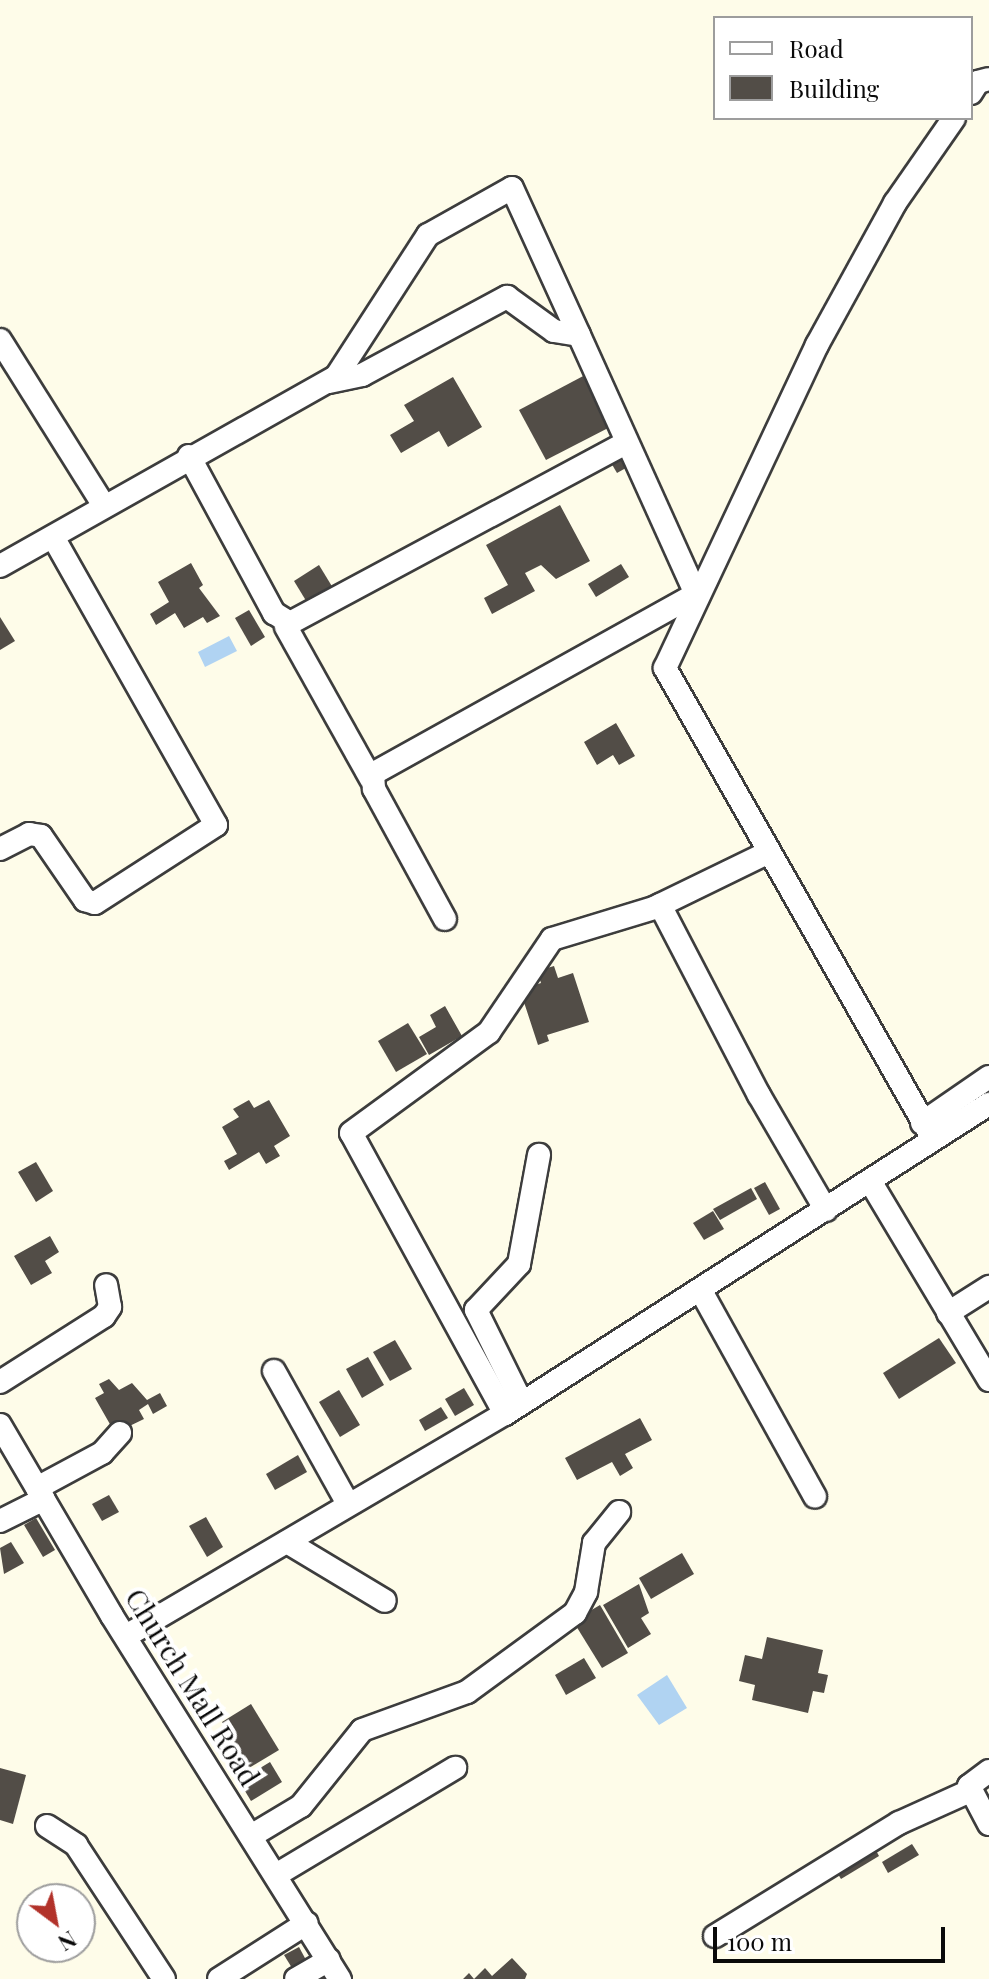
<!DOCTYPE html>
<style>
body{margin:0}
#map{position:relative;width:989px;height:1979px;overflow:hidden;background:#fefce9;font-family:"Playfair Display",serif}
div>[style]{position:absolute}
.water>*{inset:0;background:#b0d3f2}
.building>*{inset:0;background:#524d47}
.roads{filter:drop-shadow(2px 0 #3d3d3d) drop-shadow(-2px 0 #3d3d3d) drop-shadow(0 2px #3d3d3d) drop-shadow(0 -2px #3d3d3d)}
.minor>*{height:22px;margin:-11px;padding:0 11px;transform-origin:11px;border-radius:11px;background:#fff}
span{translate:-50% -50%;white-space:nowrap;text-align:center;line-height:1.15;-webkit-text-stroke:8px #fff;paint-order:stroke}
.street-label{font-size:28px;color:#0a0a0a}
.legend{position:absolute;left:713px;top:16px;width:260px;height:104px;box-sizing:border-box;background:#fff;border:2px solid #9d9d9d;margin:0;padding:10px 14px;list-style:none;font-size:24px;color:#0a0a0a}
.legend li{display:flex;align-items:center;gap:16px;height:40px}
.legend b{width:40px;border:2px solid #9d9d9d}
.north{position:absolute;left:16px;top:1883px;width:80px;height:80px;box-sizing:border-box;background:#fff;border:2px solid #9d9d9d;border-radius:50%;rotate:148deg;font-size:22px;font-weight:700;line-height:32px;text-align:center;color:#0a0a0a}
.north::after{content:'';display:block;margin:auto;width:28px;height:36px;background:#b2322a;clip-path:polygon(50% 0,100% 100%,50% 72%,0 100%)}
.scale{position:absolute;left:713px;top:1927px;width:232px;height:36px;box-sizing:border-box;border:4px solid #0a0a0a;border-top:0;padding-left:10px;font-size:24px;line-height:28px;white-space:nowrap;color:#0a0a0a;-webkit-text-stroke:6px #fff;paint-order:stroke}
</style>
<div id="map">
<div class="water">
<i style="clip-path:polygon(229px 636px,237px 651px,205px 667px,198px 652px)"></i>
<i style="clip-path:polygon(667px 1675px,687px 1708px,659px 1725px,637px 1695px)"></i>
</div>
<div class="building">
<i style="clip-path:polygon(587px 374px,614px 425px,546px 460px,519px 410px)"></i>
<i style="clip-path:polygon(453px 377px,482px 427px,448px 447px,439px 431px,401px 453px,390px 435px,414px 421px,404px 405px)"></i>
<i style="clip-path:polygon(623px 447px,633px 464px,617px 473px,607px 456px)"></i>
<i style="clip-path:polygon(560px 505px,590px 561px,556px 579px,541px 565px,525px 573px,535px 591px,492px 614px,484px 598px,508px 585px,486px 545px)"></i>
<i style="clip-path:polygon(191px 563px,203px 585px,199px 588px,220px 616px,207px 623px,203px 617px,184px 628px,175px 613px,156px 625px,150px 614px,169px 602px,158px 582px)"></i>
<i style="clip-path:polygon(621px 564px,629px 577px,596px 597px,588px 584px)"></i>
<i style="clip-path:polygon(319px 565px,333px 588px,308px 604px,294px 581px)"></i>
<i style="clip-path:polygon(249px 610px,265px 637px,251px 646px,235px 618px)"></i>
<i style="clip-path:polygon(0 617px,15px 641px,0 650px)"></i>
<i style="clip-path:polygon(616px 723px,635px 756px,619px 765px,613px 755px,597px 765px,584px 742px)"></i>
<i style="clip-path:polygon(554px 966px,558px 978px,573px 973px,589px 1022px,547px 1035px,549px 1041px,538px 1045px,520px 990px,541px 983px,537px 971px)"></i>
<i style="clip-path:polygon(445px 1006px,462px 1036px,429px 1055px,419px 1037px,436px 1027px,430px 1015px)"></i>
<i style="clip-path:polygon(408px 1023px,427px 1054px,396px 1072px,378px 1041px)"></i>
<i style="clip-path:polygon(249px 1100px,254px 1108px,269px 1100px,290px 1136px,274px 1146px,280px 1156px,266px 1164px,259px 1152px,229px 1170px,224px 1161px,237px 1154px,222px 1127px,239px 1117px,233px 1109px)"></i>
<i style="clip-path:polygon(36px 1162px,53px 1191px,36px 1202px,18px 1172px)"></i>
<i style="clip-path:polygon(765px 1182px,780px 1209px,769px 1215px,754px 1188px)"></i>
<i style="clip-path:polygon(751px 1188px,757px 1199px,720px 1220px,713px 1209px)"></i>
<i style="clip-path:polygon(713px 1211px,724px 1229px,704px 1240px,693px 1223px)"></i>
<i style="clip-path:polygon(50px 1236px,59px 1252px,45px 1261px,52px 1273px,31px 1285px,14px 1256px)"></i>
<i style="clip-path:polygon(939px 1338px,956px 1363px,899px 1399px,883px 1373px)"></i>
<i style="clip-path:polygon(395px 1340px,412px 1369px,390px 1381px,373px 1352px)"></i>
<i style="clip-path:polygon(368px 1357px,384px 1385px,362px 1398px,346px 1369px)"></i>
<i style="clip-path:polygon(109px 1379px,119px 1390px,132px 1383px,147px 1400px,160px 1393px,167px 1406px,153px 1414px,148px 1404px,139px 1410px,144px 1419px,115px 1433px,95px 1398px,104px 1393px,99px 1384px)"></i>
<i style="clip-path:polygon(464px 1388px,474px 1405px,455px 1416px,445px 1399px)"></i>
<i style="clip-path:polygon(339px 1390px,360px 1425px,340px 1437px,319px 1402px)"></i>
<i style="clip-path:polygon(441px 1407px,448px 1418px,425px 1431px,419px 1420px)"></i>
<i style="clip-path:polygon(640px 1418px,652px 1440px,625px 1454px,633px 1468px,620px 1476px,612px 1462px,577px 1480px,565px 1458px)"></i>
<i style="clip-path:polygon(298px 1455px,307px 1472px,275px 1490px,266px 1474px)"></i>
<i style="clip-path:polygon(109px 1495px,119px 1512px,102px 1521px,92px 1504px)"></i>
<i style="clip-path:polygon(206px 1517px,223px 1547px,207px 1557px,189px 1526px)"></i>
<i style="clip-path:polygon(36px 1518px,55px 1550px,43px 1557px,24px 1525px)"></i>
<i style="clip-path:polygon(11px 1542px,24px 1563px,4px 1574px,0 1548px)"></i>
<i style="clip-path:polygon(682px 1553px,694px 1574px,651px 1599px,639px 1578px)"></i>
<i style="clip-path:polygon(639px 1584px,649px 1613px,641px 1618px,651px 1634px,628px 1648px,603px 1605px)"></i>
<i style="clip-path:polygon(600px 1605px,628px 1653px,602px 1668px,573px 1621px)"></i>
<i style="clip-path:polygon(767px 1637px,823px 1650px,818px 1673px,828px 1675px,824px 1693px,813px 1691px,808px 1713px,752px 1700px,755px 1685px,739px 1681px,745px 1655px,762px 1659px)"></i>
<i style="clip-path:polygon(584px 1658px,596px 1678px,566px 1695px,555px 1675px)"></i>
<i style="clip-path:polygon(251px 1704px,279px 1750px,249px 1768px,222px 1722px)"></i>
<i style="clip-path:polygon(270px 1762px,282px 1782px,251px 1801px,239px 1781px)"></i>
<i style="clip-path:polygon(0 1768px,26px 1775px,13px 1824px,0 1820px)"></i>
<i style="clip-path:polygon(871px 1841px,879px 1856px,841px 1879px,832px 1864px)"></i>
<i style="clip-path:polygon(912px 1844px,919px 1855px,888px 1873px,882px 1862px)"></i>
<i style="clip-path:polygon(299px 1947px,306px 1960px,292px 1968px,284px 1955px)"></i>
<i style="clip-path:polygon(512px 1958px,527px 1974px,525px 1979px,463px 1979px,469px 1973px,474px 1979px,485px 1968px,492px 1976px)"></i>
</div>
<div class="roads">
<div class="minor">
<i style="left:971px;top:93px;width:13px;rotate:-58deg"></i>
<i style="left:978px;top:82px;width:11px;rotate:-15deg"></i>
<i style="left:0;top:340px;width:194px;rotate:57.9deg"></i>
<i style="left:329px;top:382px;width:34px;rotate:-12deg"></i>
<i style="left:362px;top:375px;width:165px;rotate:-28.3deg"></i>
<i style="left:507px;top:297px;width:58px;rotate:35.9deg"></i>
<i style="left:554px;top:331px;width:25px;rotate:9deg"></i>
<i style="left:579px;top:335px;width:284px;rotate:65.7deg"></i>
<i style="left:696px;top:594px;width:370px;rotate:150.9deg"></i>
<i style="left:373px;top:774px;width:15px;rotate:86deg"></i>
<i style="left:374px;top:789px;width:148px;rotate:61.4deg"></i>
<i style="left:189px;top:456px;width:179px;rotate:61.6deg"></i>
<i style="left:274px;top:613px;width:19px;rotate:32deg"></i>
<i style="left:290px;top:623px;width:381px;rotate:-28.2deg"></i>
<i style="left:0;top:566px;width:386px;rotate:-29.4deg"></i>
<i style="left:336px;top:377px;width:169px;rotate:-57.1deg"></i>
<i style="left:428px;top:235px;width:96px;rotate:-29.2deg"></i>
<i style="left:512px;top:188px;width:162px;rotate:65.5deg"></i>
<i style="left:286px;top:627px;width:174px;rotate:60.8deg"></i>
<i style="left:0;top:849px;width:33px;rotate:-27deg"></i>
<i style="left:29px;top:834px;width:12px;rotate:9deg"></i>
<i style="left:41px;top:836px;width:78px;rotate:55.5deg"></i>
<i style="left:85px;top:900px;width:10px;rotate:17deg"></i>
<i style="left:95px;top:903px;width:144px;rotate:-32.8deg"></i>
<i style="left:216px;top:825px;width:331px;rotate:-119.5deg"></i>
<i style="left:660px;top:905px;width:214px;rotate:62.5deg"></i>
<i style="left:759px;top:1095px;width:133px;rotate:59.8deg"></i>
<i style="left:922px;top:1123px;width:81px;rotate:-34.5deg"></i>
<i style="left:933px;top:1139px;width:542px;rotate:-119.64deg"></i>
<i style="left:665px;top:668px;width:357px;rotate:-64.8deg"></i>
<i style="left:817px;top:345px;width:162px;rotate:-61.2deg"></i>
<i style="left:895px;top:203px;width:103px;rotate:-55.2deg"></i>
<i style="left:870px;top:1181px;width:232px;rotate:59.1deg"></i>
<i style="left:701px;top:1291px;width:235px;rotate:61deg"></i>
<i style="left:948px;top:1313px;width:49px;rotate:-32.4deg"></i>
<i style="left:274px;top:1371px;width:152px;rotate:60.9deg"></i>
<i style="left:0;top:1382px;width:123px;rotate:-32.4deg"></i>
<i style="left:104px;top:1316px;width:11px;rotate:-56deg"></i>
<i style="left:110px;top:1307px;width:22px;rotate:-100deg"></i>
<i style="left:522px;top:1403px;width:104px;rotate:-116.3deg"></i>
<i style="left:476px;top:1310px;width:63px;rotate:-46.9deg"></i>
<i style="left:519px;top:1264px;width:111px;rotate:-79.6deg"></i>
<i style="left:505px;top:1414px;width:320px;rotate:-118.7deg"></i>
<i style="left:351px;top:1133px;width:171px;rotate:-36.2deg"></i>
<i style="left:489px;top:1032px;width:112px;rotate:-55.9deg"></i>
<i style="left:552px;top:939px;width:107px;rotate:-16.9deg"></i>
<i style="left:654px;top:908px;width:126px;rotate:-26deg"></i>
<i style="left:0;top:1425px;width:221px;rotate:59.6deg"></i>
<i style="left:112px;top:1616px;width:429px;rotate:57.9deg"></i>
<i style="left:37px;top:1488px;width:74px;rotate:-28.3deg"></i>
<i style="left:102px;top:1453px;width:27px;rotate:-48deg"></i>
<i style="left:0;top:1521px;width:49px;rotate:-26.6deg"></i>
<i style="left:287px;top:1542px;width:114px;rotate:31deg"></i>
<i style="left:126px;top:1636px;width:439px;rotate:-30.4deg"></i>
<i style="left:505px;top:1414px;width:575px;rotate:-32.64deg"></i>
<i style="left:989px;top:1771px;width:25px;rotate:143deg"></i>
<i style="left:969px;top:1786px;width:43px;rotate:62.2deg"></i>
<i style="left:47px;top:1826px;width:35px;rotate:33deg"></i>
<i style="left:76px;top:1845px;width:160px;rotate:56.7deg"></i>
<i style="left:251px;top:1836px;width:58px;rotate:-31deg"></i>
<i style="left:301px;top:1806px;width:97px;rotate:-51.2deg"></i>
<i style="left:362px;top:1730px;width:112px;rotate:-19.9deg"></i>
<i style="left:467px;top:1692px;width:134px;rotate:-36.2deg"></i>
<i style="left:575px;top:1613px;width:24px;rotate:-62deg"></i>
<i style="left:586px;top:1592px;width:50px;rotate:-80.7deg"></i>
<i style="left:594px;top:1543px;width:40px;rotate:-51deg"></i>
<i style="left:276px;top:1875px;width:209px;rotate:-30.9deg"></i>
<i style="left:715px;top:1936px;width:216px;rotate:-31.6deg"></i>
<i style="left:899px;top:1823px;width:78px;rotate:-24.3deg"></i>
<i style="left:219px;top:1979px;width:104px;rotate:-32.5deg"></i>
<i style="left:296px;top:1979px;width:38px;rotate:-30deg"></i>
</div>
</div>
<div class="street-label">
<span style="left:193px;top:1687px;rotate:58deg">Church Mall Road</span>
</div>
<ul class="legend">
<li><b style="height:10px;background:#fff"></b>Road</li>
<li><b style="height:22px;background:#524d47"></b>Building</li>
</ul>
<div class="north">N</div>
<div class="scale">100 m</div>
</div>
